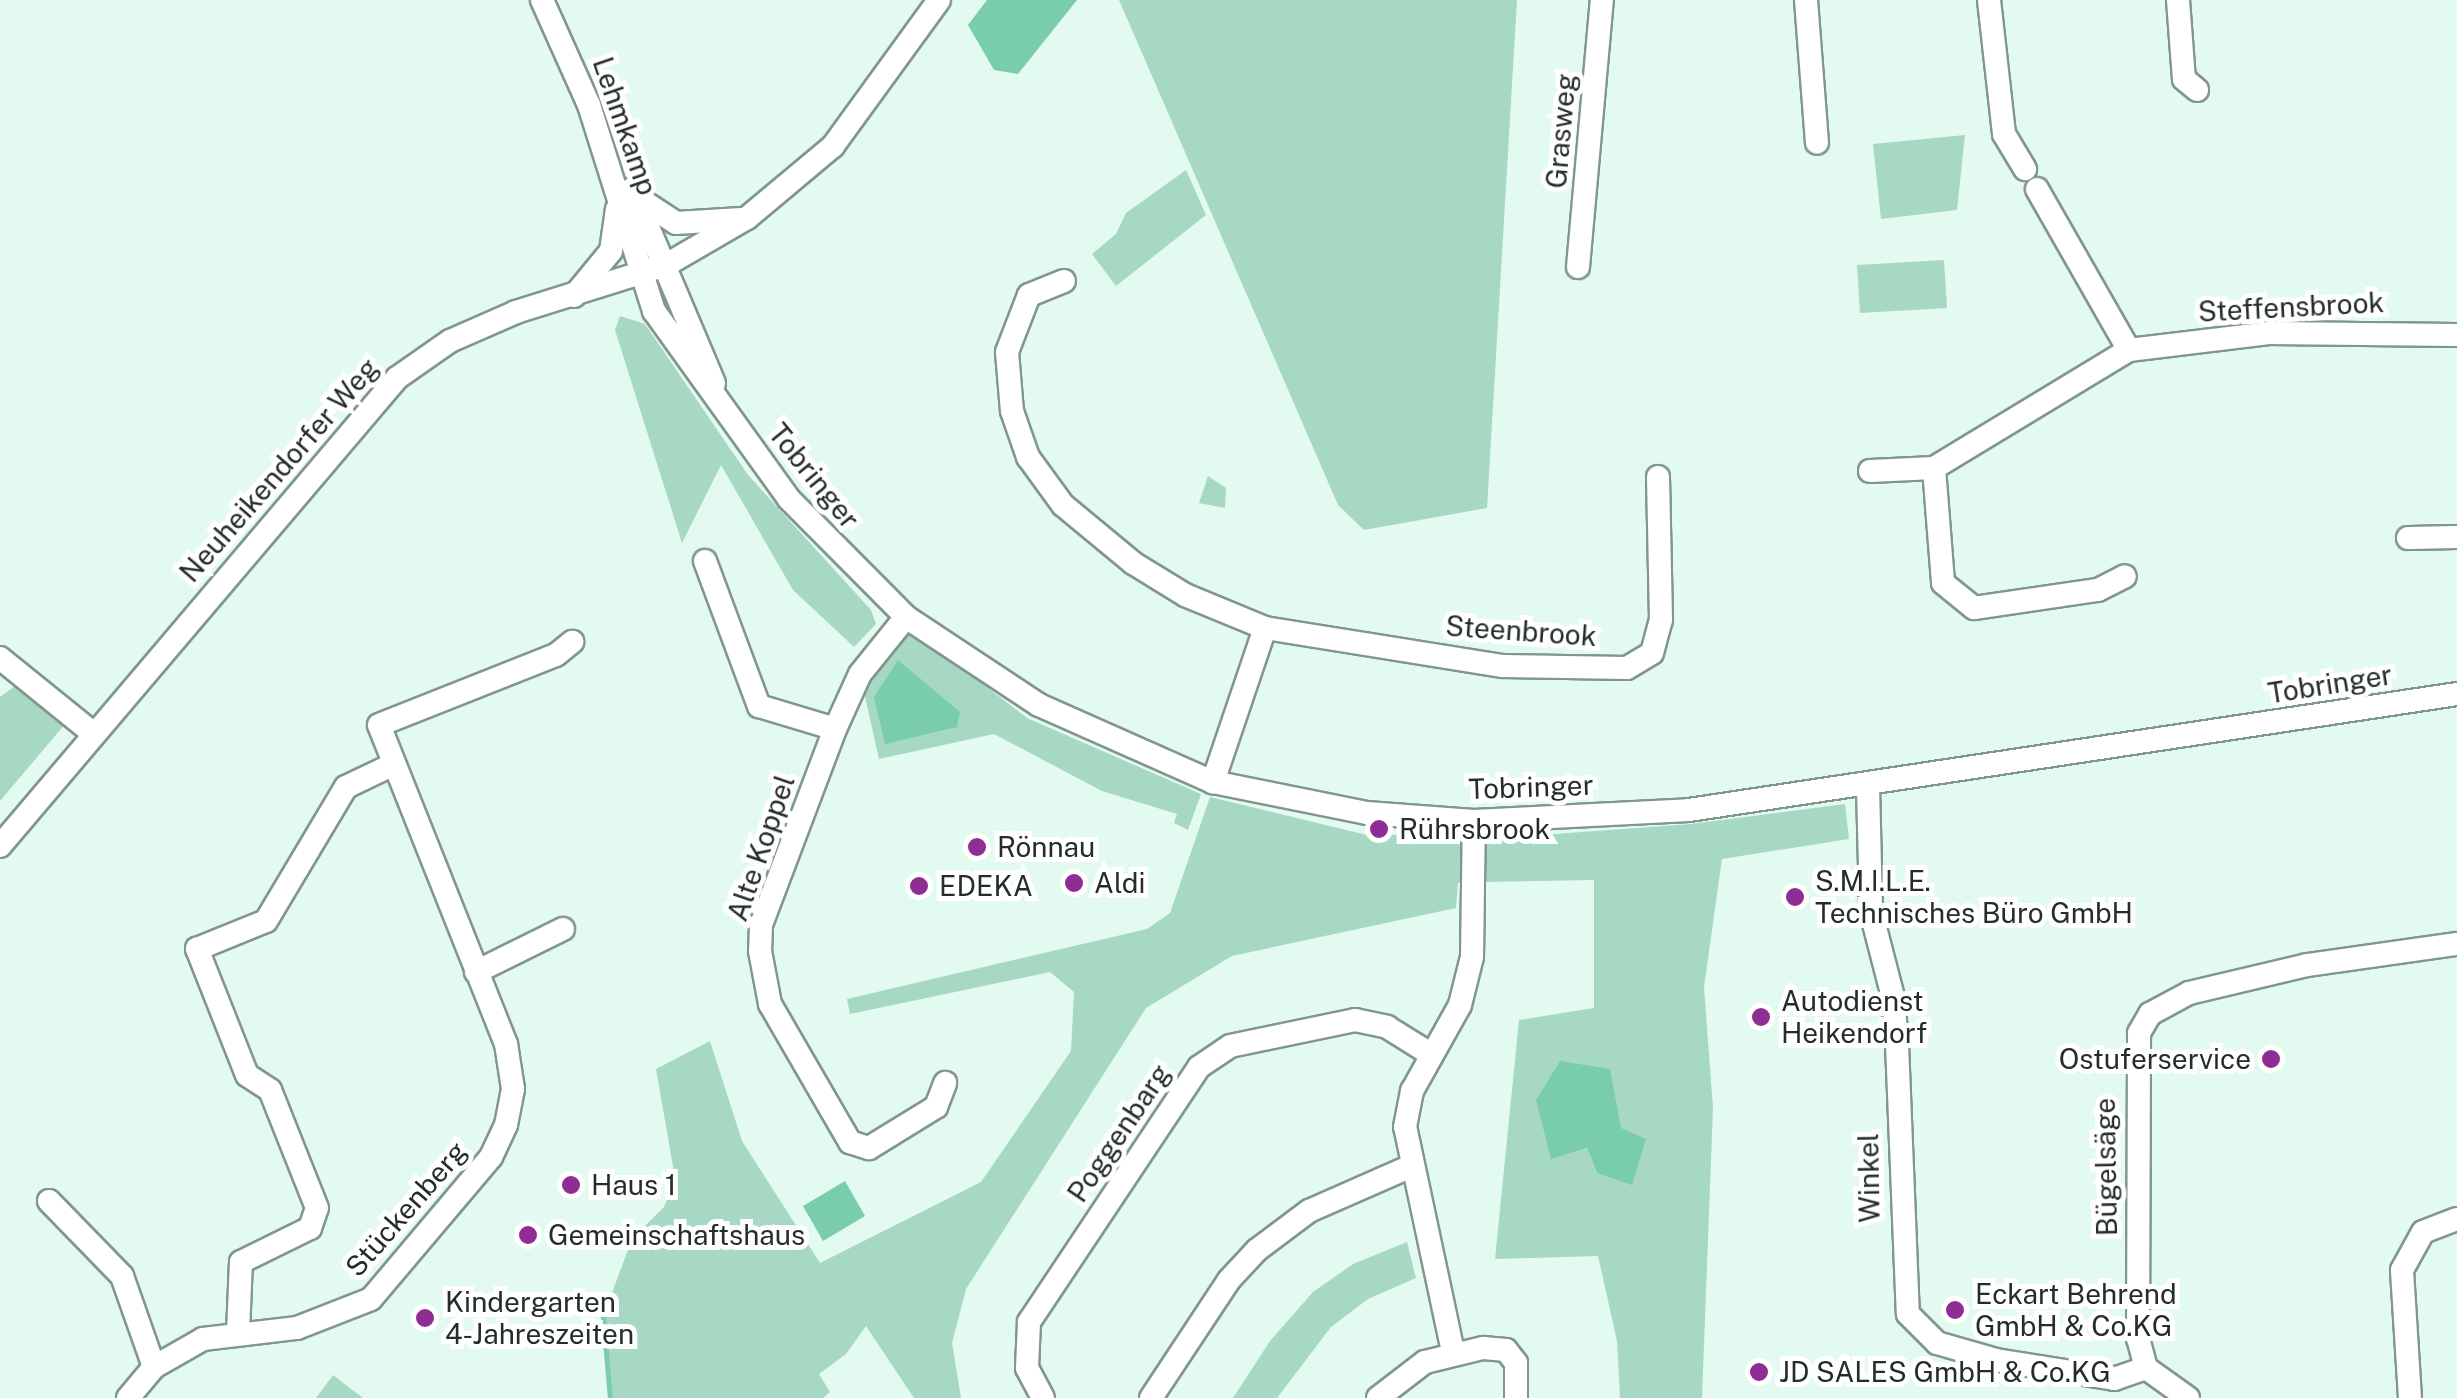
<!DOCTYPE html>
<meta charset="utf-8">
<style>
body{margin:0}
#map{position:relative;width:2457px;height:1398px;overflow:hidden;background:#e3faf0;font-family:"Public Sans",sans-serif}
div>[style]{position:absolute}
.green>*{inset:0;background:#a7d8c3}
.water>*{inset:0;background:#7acdac}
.stream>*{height:5px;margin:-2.5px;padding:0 2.5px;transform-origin:2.5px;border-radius:2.5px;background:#7acdac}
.roads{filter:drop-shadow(2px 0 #81978d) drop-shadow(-2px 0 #81978d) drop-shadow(0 2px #81978d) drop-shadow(0 -2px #81978d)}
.minor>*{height:22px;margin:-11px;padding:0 11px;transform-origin:11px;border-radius:11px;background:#fff}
.dots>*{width:28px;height:28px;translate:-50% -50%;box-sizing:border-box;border:5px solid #fff;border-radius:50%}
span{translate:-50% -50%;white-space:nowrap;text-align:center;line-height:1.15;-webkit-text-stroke:10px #fff;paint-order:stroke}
.street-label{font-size:28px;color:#242d29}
.poi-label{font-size:28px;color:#242d29}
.left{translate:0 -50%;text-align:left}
.right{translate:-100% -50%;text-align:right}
</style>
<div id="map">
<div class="green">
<i style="clip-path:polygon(1119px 0,1517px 0,1487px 508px,1364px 530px,1338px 505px)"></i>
<i style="clip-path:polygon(1965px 135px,1957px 210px,1881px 219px,1873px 144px)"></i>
<i style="clip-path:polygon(1186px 170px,1206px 215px,1116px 286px,1092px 254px,1116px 234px,1126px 213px)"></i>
<i style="clip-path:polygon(1944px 260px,1947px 308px,1860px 313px,1857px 265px)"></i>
<i style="clip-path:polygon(620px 316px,645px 324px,748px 475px,871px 610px,876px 624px,854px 647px,793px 590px,721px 465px,682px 543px,615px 330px)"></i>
<i style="clip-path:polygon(1208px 476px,1226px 488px,1225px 508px,1199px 503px)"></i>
<i style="clip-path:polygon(902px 622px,1027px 718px,1201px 794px,1188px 830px,1174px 823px,1177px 814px,1102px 791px,994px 734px,879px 759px,860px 674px)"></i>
<i style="clip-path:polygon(19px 683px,66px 723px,0 801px,0 697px)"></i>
<i style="clip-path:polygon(1210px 797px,1371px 836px,1470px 831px,1469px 883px,1458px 883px,1456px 908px,1232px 956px,1146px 1008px,966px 1289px,952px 1343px,961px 1398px,914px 1398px,866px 1326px,846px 1354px,819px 1374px,830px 1392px,823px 1398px,610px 1398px,603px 1317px,632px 1239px,664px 1207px,675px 1178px,656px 1069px,710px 1041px,742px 1141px,820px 1263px,981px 1182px,1071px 1051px,1074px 992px,1050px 972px,850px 1014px,847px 999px,1147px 929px,1170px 913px)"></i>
<i style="clip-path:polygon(evenodd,1845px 804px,1849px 839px,1722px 859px,1704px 987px,1713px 1108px,1702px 1398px,1620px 1398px,1617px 1341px,1598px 1256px,1495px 1259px,1519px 1020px,1594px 1008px,1594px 880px,1485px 882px,1485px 839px,1691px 824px,1845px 804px,1621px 1128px,1597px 1173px,1587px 1148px,1550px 1158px,1621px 1128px)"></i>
<i style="clip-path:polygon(1407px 1242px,1416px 1278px,1368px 1299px,1331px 1327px,1277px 1398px,1233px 1398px,1270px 1341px,1313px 1292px,1353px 1264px)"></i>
<i style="clip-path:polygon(333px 1375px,363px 1398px,316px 1398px)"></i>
</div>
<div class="water">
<i style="clip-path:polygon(987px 0,1077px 0,1018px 74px,994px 70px,968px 25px)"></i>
<i style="clip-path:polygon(898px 660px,960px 712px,957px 727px,885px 744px,874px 697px)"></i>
<i style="clip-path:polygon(1560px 1061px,1610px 1069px,1621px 1128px,1646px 1139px,1632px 1185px,1597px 1173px,1587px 1148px,1551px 1159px,1536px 1100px)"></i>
<i style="clip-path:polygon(845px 1181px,865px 1216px,823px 1241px,803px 1206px)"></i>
</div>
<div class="stream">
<i style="left:603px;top:1317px;width:81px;rotate:85.1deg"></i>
</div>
<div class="roads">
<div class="minor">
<i style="left:542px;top:0;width:115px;rotate:65.9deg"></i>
<i style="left:589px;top:105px;width:216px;rotate:72.5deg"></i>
<i style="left:654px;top:311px;width:231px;rotate:54.3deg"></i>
<i style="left:789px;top:499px;width:166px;rotate:45.2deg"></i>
<i style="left:906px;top:617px;width:159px;rotate:33.5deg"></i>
<i style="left:1039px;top:705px;width:190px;rotate:23.9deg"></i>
<i style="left:1213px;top:782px;width:157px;rotate:11.4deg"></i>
<i style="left:1367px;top:813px;width:107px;rotate:4.3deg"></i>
<i style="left:1474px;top:821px;width:215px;rotate:-2.9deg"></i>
<i style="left:1689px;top:810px;width:777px;rotate:-8.59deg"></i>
<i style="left:1806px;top:0;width:143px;rotate:85.6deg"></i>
<i style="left:1989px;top:0;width:135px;rotate:83.6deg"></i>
<i style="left:2004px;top:134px;width:41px;rotate:59deg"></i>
<i style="left:2178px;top:0;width:79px;rotate:85.7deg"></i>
<i style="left:2184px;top:79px;width:17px;rotate:40deg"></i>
<i style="left:632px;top:189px;width:211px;rotate:67.1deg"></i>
<i style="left:2037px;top:189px;width:185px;rotate:60.3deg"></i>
<i style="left:641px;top:200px;width:42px;rotate:33.3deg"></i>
<i style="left:676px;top:223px;width:65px;rotate:-3.5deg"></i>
<i style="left:1578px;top:267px;width:268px;rotate:-84.9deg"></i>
<i style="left:1064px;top:281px;width:38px;rotate:158deg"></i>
<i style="left:1029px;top:295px;width:61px;rotate:111.1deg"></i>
<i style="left:1007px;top:352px;width:59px;rotate:85.2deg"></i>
<i style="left:1012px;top:411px;width:49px;rotate:70.8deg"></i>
<i style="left:1028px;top:457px;width:59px;rotate:53.9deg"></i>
<i style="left:1063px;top:505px;width:91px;rotate:39.6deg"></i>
<i style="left:1133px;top:563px;width:61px;rotate:31.6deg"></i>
<i style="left:1185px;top:595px;width:87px;rotate:22.4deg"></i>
<i style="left:1265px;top:628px;width:163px;rotate:108.7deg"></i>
<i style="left:574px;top:296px;width:58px;rotate:-50.6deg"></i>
<i style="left:611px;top:251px;width:42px;rotate:-81.9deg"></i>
<i style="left:1934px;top:468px;width:115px;rotate:85.5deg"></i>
<i style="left:1943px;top:583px;width:40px;rotate:39deg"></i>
<i style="left:1974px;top:608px;width:125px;rotate:-8.3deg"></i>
<i style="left:2098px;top:590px;width:30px;rotate:-27deg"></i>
<i style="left:1870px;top:471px;width:64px;rotate:-2.7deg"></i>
<i style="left:1934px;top:468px;width:228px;rotate:-31.2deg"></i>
<i style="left:2129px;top:350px;width:141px;rotate:-6.9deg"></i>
<i style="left:2269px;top:333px;width:188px;rotate:0.6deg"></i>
<i style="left:2408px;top:538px;width:49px;rotate:-1.2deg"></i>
<i style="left:705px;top:561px;width:155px;rotate:69.6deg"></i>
<i style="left:759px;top:706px;width:79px;rotate:16.8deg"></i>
<i style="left:906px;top:617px;width:73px;rotate:128.9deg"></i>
<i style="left:860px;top:674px;width:60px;rotate:114.4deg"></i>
<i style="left:835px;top:729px;width:210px;rotate:110.7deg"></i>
<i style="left:761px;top:925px;width:26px;rotate:92deg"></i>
<i style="left:760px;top:951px;width:54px;rotate:79.3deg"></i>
<i style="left:770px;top:1004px;width:160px;rotate:59.9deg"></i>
<i style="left:850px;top:1142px;width:20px;rotate:18deg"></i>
<i style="left:869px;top:1148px;width:79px;rotate:-31.5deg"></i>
<i style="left:936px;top:1107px;width:26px;rotate:-69deg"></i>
<i style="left:1265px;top:628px;width:241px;rotate:9.1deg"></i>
<i style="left:1503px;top:666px;width:124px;rotate:0.9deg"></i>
<i style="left:1627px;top:668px;width:29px;rotate:-31deg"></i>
<i style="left:1652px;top:653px;width:34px;rotate:-75deg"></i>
<i style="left:1661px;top:620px;width:143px;rotate:-91.2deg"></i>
<i style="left:0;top:658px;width:121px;rotate:39deg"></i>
<i style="left:1868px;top:786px;width:126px;rotate:88.6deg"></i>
<i style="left:1871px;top:912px;width:88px;rotate:75.5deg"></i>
<i style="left:1893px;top:997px;width:47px;rotate:85.1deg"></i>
<i style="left:1897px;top:1044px;width:270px;rotate:87.7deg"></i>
<i style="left:1908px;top:1314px;width:41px;rotate:45deg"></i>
<i style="left:1937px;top:1343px;width:61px;rotate:16.1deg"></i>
<i style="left:1996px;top:1360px;width:120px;rotate:9.1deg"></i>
<i style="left:2114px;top:1379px;width:34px;rotate:-19deg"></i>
<i style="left:0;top:846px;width:614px;rotate:-49.69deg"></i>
<i style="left:397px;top:378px;width:65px;rotate:-34.9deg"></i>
<i style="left:450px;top:341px;width:72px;rotate:-23.7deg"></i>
<i style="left:516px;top:312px;width:157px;rotate:-17.4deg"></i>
<i style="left:666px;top:265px;width:94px;rotate:-30.1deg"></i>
<i style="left:747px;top:218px;width:112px;rotate:-39.9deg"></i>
<i style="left:833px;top:146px;width:180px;rotate:-54deg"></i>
<i style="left:476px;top:972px;width:97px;rotate:-26.3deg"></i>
<i style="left:49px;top:1201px;width:105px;rotate:45.8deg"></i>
<i style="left:122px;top:1276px;width:96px;rotate:70.6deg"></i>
<i style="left:238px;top:1333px;width:71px;rotate:-87.6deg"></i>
<i style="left:241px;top:1262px;width:77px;rotate:-26.2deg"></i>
<i style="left:310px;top:1228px;width:21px;rotate:-71deg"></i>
<i style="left:317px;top:1208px;width:127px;rotate:-111.7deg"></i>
<i style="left:270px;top:1090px;width:27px;rotate:-147deg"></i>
<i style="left:247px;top:1075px;width:136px;rotate:-111.6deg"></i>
<i style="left:197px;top:949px;width:74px;rotate:-22.1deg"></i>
<i style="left:266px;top:921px;width:156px;rotate:-59.2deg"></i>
<i style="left:346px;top:787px;width:53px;rotate:-25.6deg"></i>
<i style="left:1453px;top:1352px;width:230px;rotate:-102deg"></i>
<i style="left:1405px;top:1127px;width:37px;rotate:-79deg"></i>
<i style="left:1412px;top:1091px;width:98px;rotate:-60.8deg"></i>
<i style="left:1460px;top:1005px;width:49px;rotate:-76deg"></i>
<i style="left:1472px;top:957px;width:136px;rotate:-89.2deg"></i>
<i style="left:128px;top:1398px;width:40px;rotate:-50deg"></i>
<i style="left:154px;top:1367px;width:56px;rotate:-29.7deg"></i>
<i style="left:203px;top:1339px;width:95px;rotate:-6.7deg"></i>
<i style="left:297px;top:1328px;width:79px;rotate:-21.4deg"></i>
<i style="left:371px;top:1299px;width:186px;rotate:-49.8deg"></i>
<i style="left:491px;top:1157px;width:35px;rotate:-65deg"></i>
<i style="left:506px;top:1125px;width:37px;rotate:-79deg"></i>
<i style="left:513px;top:1089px;width:46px;rotate:-98.8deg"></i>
<i style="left:506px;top:1044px;width:343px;rotate:-111.7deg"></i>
<i style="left:379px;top:725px;width:190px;rotate:-21.6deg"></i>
<i style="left:556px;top:655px;width:21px;rotate:-39deg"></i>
<i style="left:1043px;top:1398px;width:34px;rotate:-118deg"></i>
<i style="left:1027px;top:1368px;width:46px;rotate:-87.5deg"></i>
<i style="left:1029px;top:1322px;width:306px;rotate:-56.3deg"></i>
<i style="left:1199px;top:1067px;width:37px;rotate:-34deg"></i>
<i style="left:1230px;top:1046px;width:128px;rotate:-11.7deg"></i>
<i style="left:1355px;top:1020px;width:33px;rotate:12deg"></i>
<i style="left:1387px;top:1027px;width:49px;rotate:31.8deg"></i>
<i style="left:1151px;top:1398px;width:141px;rotate:-56.5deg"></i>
<i style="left:1229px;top:1280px;width:41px;rotate:-47deg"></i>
<i style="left:1257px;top:1250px;width:65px;rotate:-36.9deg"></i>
<i style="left:1309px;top:1211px;width:109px;rotate:-23.7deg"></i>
<i style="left:1378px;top:1398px;width:59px;rotate:-37.5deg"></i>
<i style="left:1425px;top:1362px;width:60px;rotate:-13.6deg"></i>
<i style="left:1483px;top:1348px;width:23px;rotate:5deg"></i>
<i style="left:1506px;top:1350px;width:16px;rotate:52deg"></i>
<i style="left:1516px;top:1363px;width:35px;rotate:90deg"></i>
<i style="left:2188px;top:1398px;width:52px;rotate:-144.5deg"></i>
<i style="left:2146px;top:1368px;width:30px;rotate:-105deg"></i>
<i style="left:2138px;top:1339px;width:306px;rotate:-89.8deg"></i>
<i style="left:2139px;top:1033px;width:22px;rotate:-60deg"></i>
<i style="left:2150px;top:1014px;width:44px;rotate:-28.3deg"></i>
<i style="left:2189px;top:993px;width:121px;rotate:-13.3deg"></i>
<i style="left:2307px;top:965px;width:151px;rotate:-8deg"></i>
<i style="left:2410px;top:1398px;width:128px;rotate:-93.6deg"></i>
<i style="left:2402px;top:1270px;width:43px;rotate:-61.1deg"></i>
<i style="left:2423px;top:1232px;width:36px;rotate:-21deg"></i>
</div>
</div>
<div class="dots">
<i style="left:1379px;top:829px;background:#8f2d95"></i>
<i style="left:977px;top:847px;background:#8f2d95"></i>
<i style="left:1074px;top:883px;background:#8f2d95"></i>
<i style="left:919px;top:886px;background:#8f2d95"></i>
<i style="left:1795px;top:897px;background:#8f2d95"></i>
<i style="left:1761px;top:1017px;background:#8f2d95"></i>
<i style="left:2271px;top:1059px;background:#8f2d95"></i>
<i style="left:571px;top:1185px;background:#8f2d95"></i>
<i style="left:528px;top:1235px;background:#8f2d95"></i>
<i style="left:1955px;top:1310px;background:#8f2d95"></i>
<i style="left:425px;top:1318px;background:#8f2d95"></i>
<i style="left:1759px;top:1372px;background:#8f2d95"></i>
</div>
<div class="street-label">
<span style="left:625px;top:126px;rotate:71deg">Lehmkamp</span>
<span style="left:1561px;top:131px;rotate:-85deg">Grasweg</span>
<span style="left:2291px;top:307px;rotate:-3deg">Steffensbrook</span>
<span style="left:279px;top:470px;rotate:-49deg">Neuheikendorfer Weg</span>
<span style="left:814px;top:476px;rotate:51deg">Tobringer</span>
<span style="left:1521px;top:631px;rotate:4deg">Steenbrook</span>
<span style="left:2330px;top:684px;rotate:-9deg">Tobringer</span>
<span style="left:1531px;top:787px;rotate:-2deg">Tobringer</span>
<span style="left:761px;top:848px;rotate:-71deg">Alte Koppel</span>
<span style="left:1119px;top:1133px;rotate:-56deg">Poggenbarg</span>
<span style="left:2106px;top:1167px;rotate:-91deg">Bügelsäge</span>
<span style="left:1869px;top:1178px;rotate:-91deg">Winkel</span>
<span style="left:406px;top:1209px;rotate:-49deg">Stückenberg</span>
</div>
<div class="poi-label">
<span class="left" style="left:1399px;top:829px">Rührsbrook</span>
<span class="left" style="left:997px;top:847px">Rönnau</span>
<span class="left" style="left:1815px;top:897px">S.M.I.L.E.<br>Technisches Büro GmbH</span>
<span class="left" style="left:1094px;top:883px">Aldi</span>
<span class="left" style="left:939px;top:886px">EDEKA</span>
<span class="left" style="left:1781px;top:1017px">Autodienst<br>Heikendorf</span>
<span class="right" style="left:2251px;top:1059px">Ostuferservice</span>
<span class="left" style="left:591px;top:1185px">Haus 1</span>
<span class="left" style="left:548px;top:1235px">Gemeinschaftshaus</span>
<span class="left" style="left:1975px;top:1310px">Eckart Behrend<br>GmbH &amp; Co.KG</span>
<span class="left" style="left:445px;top:1318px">Kindergarten<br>4-Jahreszeiten</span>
<span class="left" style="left:1779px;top:1372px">JD SALES GmbH &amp; Co.KG</span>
</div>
</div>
